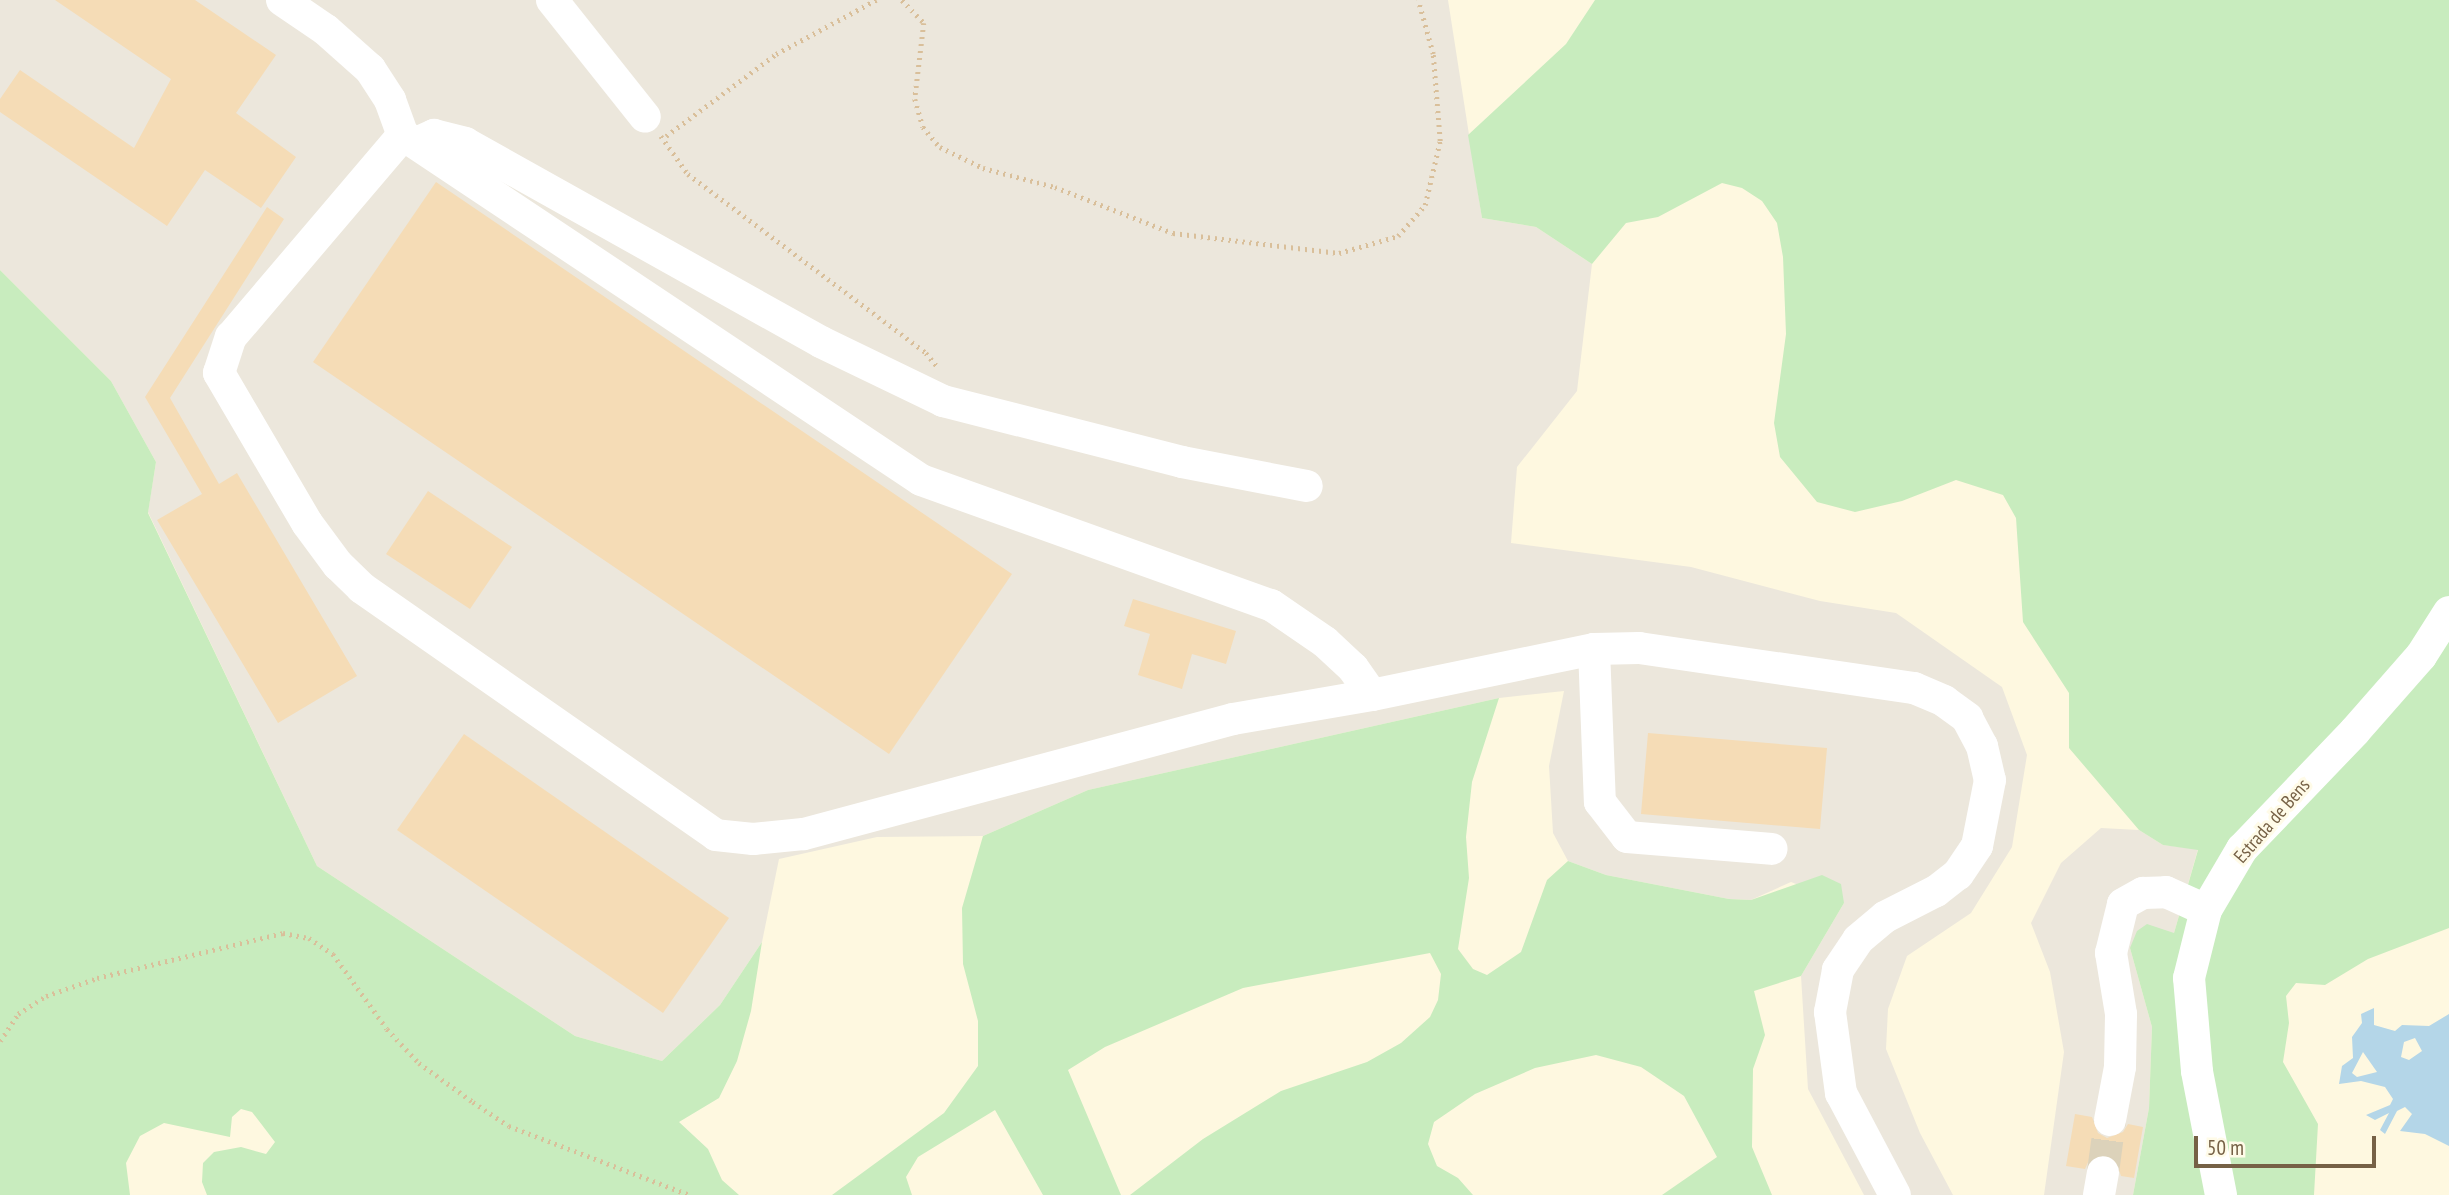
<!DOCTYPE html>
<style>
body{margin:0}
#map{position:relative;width:2449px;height:1195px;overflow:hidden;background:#fef8e0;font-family:"PT Sans Narrow",sans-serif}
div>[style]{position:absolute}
.industrial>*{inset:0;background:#ece7dc}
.green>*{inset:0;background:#c8ecbe}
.water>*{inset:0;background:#b4d6e8}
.building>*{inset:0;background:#f5dcb6}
.minor-tunnel>*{height:32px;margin-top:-16px;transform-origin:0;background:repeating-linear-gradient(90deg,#dcd2ba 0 32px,transparent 0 48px)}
.path>*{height:4.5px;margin-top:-2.25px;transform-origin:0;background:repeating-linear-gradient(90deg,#d9bf9a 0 2px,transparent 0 7px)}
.minor>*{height:32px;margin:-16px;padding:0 16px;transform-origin:16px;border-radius:16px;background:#fff}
span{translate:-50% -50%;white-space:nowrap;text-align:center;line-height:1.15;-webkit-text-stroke:6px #fffbe8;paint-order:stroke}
.street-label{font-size:19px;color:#766146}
.scale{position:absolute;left:2194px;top:1136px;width:182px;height:32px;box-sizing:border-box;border:4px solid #766146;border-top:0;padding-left:9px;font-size:21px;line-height:24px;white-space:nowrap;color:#766146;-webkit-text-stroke:5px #fffbe8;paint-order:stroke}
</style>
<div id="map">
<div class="industrial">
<i style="clip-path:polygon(0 0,1448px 0,1482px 218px,1536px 227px,1592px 264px,1577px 391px,1517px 467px,1511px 543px,1691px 567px,1820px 601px,1896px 613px,2002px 687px,2027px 755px,2012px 847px,1971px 913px,1907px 956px,1888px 1009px,1886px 1049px,1920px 1133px,1953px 1195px,1864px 1195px,1808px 1089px,1801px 976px,1844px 903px,1791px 882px,1751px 900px,1729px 899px,1606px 875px,1568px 861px,1553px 833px,1549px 766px,1564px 691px,1499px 698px,1088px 790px,983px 836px,877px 837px,779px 859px,762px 942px,720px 1005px,662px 1061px,575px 1036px,317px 866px,148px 512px,156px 462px,111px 381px,0 270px)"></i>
<i style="clip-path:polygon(2101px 828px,2139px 830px,2163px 845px,2198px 849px,2174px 933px,2130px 948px,2152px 1027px,2149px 1108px,2133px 1195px,2044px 1195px,2064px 1052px,2050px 972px,2031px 923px,2061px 863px)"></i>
</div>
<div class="green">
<i style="clip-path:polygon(1595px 0,2449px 0,2449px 928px,2368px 959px,2325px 985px,2296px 983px,2286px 996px,2289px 1023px,2283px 1062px,2318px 1124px,2314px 1195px,2133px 1195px,2149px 1108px,2152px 1027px,2130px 948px,2137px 931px,2147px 924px,2174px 933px,2198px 850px,2163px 845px,2139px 830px,2069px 748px,2069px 693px,2023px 622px,2016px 518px,2003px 495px,1956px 480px,1902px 501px,1855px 512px,1817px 502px,1780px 457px,1774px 423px,1786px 334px,1783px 257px,1777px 223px,1762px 201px,1742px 188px,1722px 183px,1658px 217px,1626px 223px,1592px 264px,1536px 227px,1482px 218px,1468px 135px,1566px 44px)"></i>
<i style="clip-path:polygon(0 270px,111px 381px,156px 462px,148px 513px,317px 866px,575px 1036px,662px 1061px,720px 1005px,762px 942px,751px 1011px,737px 1061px,719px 1098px,679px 1122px,708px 1149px,722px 1180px,739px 1195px,207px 1195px,202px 1182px,203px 1163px,214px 1152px,241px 1147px,266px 1154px,275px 1142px,252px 1112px,241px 1109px,232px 1117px,230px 1137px,164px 1123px,140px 1136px,126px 1163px,130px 1195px,0 1195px)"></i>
<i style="clip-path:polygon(1499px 698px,1472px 782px,1466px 837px,1469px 878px,1458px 949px,1473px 969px,1487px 975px,1521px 952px,1547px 880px,1568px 861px,1606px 875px,1729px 899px,1751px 900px,1822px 875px,1841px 884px,1844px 903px,1801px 976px,1754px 991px,1765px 1035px,1753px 1069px,1752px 1147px,1772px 1195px,1662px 1195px,1717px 1157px,1684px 1096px,1641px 1067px,1596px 1055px,1535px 1068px,1475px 1094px,1434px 1122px,1428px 1144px,1437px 1166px,1458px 1178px,1473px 1195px,1130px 1195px,1203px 1139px,1281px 1091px,1367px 1062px,1401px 1043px,1430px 1017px,1438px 1000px,1441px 974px,1430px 953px,1243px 988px,1105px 1047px,1068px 1070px,1121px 1195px,1043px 1195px,995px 1110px,918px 1157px,906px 1177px,912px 1195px,832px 1195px,944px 1113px,978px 1066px,978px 1021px,963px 964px,962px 908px,983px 836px,1088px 790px)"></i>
</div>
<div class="water">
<i style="clip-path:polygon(evenodd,2374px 1008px,2374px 1025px,2395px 1031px,2402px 1025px,2429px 1026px,2449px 1014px,2449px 1146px,2425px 1134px,2400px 1131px,2412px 1114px,2405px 1107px,2397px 1111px,2385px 1134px,2380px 1130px,2389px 1113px,2375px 1120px,2366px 1115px,2390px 1105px,2393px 1099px,2385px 1087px,2361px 1081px,2339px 1084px,2342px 1066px,2353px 1058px,2352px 1037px,2362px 1023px,2361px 1014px,2374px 1008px,2415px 1038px,2422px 1051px,2409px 1060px,2401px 1057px,2404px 1042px,2415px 1038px,2374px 1008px,2363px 1052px,2377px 1072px,2357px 1077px,2352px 1073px,2363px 1052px)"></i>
</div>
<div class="building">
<i style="clip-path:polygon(55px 0,195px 0,276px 55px,236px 113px,296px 157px,261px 208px,205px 170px,167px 226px,0 112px,0 99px,20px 70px,134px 148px,171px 79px)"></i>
<i style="clip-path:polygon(436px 182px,1012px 574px,889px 754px,313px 362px)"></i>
<i style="clip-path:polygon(267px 207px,284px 219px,170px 398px,219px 484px,237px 473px,357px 676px,278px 723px,157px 520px,202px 494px,145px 397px)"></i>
<i style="clip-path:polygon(428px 491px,512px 547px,470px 609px,386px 554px)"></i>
<i style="clip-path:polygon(1133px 599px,1236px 631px,1226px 664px,1192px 654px,1182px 689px,1138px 675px,1150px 634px,1124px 626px)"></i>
<i style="clip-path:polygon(1648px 733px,1827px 748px,1820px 829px,1641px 814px)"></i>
<i style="clip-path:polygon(464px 734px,729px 918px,663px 1013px,397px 830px)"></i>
<i style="clip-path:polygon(2075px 1114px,2092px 1117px,2098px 1133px,2107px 1138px,2123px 1132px,2128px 1124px,2143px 1127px,2134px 1178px,2121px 1176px,2115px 1158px,2105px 1154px,2089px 1160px,2085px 1169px,2066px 1166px)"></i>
</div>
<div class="minor-tunnel">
<i style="left:2103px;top:1172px;width:52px;rotate:-82.3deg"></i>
</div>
<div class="path">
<i style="left:902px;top:0;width:32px;rotate:46deg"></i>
<i style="left:924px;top:23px;width:77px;rotate:96.8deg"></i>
<i style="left:915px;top:99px;width:29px;rotate:74deg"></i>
<i style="left:923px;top:127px;width:26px;rotate:50deg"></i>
<i style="left:940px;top:147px;width:48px;rotate:26deg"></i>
<i style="left:983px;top:168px;width:74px;rotate:14.8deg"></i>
<i style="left:1055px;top:187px;width:127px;rotate:21.3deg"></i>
<i style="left:1173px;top:233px;width:167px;rotate:6.9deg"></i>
<i style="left:1339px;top:253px;width:61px;rotate:-16.1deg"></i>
<i style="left:1398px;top:236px;width:41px;rotate:-48.9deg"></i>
<i style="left:1425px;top:205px;width:66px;rotate:-76.8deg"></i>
<i style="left:1440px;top:141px;width:87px;rotate:-94.6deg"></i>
<i style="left:1433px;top:54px;width:56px;rotate:-105.5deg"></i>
<i style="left:661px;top:136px;width:47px;rotate:54.6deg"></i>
<i style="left:688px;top:174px;width:298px;rotate:36.9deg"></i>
<i style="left:926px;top:353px;width:17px;rotate:50deg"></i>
<i style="left:666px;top:136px;width:137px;rotate:-36.7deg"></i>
<i style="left:776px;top:54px;width:114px;rotate:-28.4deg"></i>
<i style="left:0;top:1041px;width:32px;rotate:-56deg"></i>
<i style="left:18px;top:1014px;width:33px;rotate:-33deg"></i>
<i style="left:46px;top:996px;width:54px;rotate:-19.4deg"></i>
<i style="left:97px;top:978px;width:191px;rotate:-13.6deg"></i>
<i style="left:283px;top:933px;width:26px;rotate:11deg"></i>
<i style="left:309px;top:938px;width:29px;rotate:34deg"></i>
<i style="left:333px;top:954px;width:92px;rotate:54.2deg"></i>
<i style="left:387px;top:1029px;width:47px;rotate:46.7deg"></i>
<i style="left:419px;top:1063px;width:67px;rotate:35.8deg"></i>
<i style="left:473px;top:1102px;width:43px;rotate:33.7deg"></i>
<i style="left:509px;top:1126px;width:194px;rotate:20.9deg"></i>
</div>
<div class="minor">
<i style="left:282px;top:0;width:53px;rotate:34.3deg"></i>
<i style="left:326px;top:30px;width:59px;rotate:41.6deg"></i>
<i style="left:370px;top:69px;width:37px;rotate:57deg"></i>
<i style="left:390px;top:100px;width:37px;rotate:70deg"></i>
<i style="left:552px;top:0;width:149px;rotate:51.5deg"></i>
<i style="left:403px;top:135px;width:622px;rotate:33.66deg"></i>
<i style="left:921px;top:480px;width:372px;rotate:19.7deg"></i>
<i style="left:1271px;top:605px;width:65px;rotate:34.4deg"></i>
<i style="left:1325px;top:642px;width:38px;rotate:43deg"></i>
<i style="left:1353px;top:668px;width:33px;rotate:55deg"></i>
<i style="left:1372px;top:695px;width:141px;rotate:170.2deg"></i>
<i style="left:1233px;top:719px;width:445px;rotate:165deg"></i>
<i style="left:803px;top:834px;width:50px;rotate:174.3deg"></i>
<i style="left:753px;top:839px;width:37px;rotate:-174deg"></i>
<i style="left:716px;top:835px;width:432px;rotate:-145.1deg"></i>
<i style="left:362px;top:588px;width:33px;rotate:-136deg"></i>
<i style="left:338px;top:565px;width:52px;rotate:-126.4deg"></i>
<i style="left:307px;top:523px;width:174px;rotate:-120.4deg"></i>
<i style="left:219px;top:373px;width:38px;rotate:-72deg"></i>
<i style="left:231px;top:337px;width:265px;rotate:-49.6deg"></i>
<i style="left:416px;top:143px;width:20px;rotate:-24deg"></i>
<i style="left:434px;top:135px;width:32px;rotate:14deg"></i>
<i style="left:465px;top:143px;width:408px;rotate:29.2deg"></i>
<i style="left:821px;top:342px;width:136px;rotate:25.8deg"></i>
<i style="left:943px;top:401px;width:247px;rotate:14.3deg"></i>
<i style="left:1182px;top:462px;width:127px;rotate:10.9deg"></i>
<i style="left:1594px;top:649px;width:153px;rotate:87.8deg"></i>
<i style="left:1600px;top:802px;width:44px;rotate:52.4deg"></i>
<i style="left:1627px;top:837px;width:145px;rotate:4.7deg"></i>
<i style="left:1372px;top:695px;width:227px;rotate:-11.7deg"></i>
<i style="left:1594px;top:649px;width:45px;rotate:-1.3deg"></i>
<i style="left:1639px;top:648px;width:278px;rotate:8.3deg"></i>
<i style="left:1914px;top:688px;width:33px;rotate:23deg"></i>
<i style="left:1944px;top:701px;width:29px;rotate:36deg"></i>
<i style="left:1967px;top:718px;width:32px;rotate:62deg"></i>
<i style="left:1982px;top:746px;width:35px;rotate:77deg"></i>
<i style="left:1990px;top:780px;width:67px;rotate:101.1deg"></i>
<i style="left:1977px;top:846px;width:34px;rotate:124deg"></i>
<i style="left:1958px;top:874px;width:28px;rotate:142deg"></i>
<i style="left:1936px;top:891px;width:57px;rotate:153deg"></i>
<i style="left:1885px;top:917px;width:35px;rotate:140deg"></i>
<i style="left:1858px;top:940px;width:36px;rotate:124deg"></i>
<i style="left:1838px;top:970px;width:43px;rotate:100.8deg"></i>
<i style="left:1830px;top:1012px;width:82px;rotate:82.3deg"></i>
<i style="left:1841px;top:1093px;width:115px;rotate:62.1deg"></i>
<i style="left:2110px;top:1120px;width:54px;rotate:-79.3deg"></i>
<i style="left:2120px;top:1067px;width:53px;rotate:-88.9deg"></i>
<i style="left:2121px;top:1014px;width:62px;rotate:-99.3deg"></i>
<i style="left:2111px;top:953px;width:50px;rotate:-76.2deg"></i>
<i style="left:2123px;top:904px;width:23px;rotate:-29deg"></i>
<i style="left:2143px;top:893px;width:23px;rotate:-2deg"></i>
<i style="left:2166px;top:892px;width:44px;rotate:24.2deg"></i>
<i style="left:2099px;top:1195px;width:23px;rotate:-80deg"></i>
<i style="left:2221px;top:1195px;width:126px;rotate:-101deg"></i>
<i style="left:2197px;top:1071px;width:93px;rotate:-94.9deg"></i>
<i style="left:2189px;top:978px;width:70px;rotate:-76deg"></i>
<i style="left:2206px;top:910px;width:71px;rotate:-59.5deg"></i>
<i style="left:2242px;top:849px;width:163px;rotate:-46.2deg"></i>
<i style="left:2355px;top:731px;width:100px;rotate:-48.7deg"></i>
<i style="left:2421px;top:656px;width:52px;rotate:-57.5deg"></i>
</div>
<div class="street-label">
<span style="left:2272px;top:821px;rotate:-49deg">Estrada de Bens</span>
</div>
<div class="scale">50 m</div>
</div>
